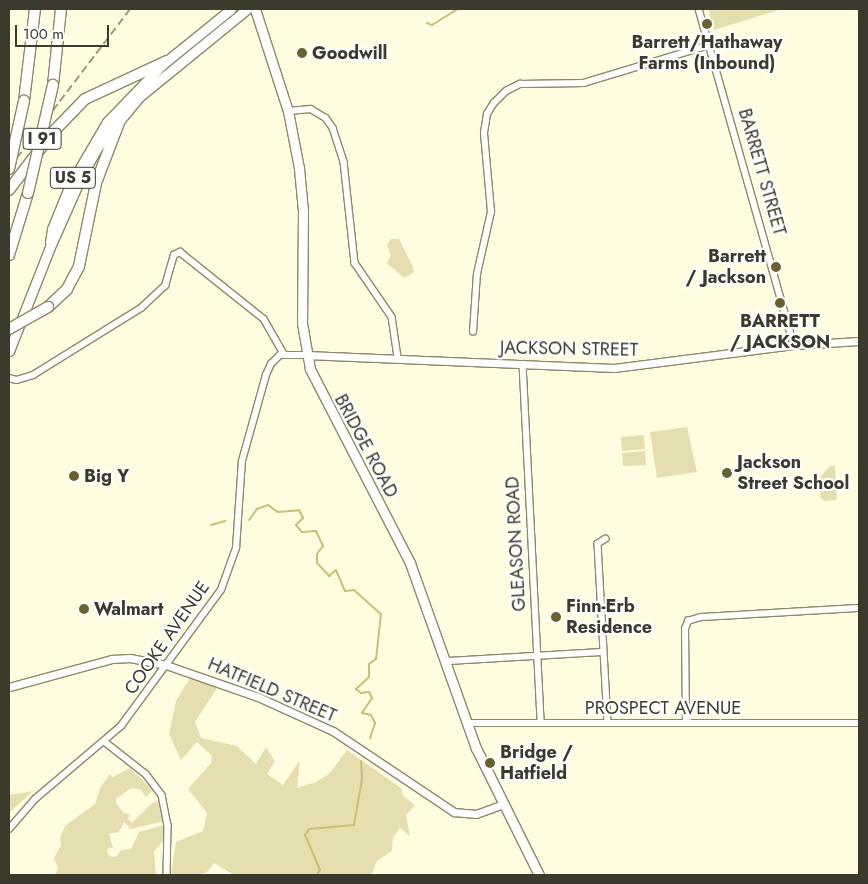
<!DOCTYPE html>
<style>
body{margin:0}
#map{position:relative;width:868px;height:884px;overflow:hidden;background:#fffce0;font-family:Jost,sans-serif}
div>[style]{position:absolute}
.green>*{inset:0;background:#e5dfb0}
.stream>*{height:2px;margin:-1px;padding:0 1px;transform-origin:1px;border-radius:1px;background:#c9bf77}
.roads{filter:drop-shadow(1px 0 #8d896a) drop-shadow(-1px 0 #8d896a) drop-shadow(0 1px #8d896a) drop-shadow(0 -1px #8d896a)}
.minor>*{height:5.5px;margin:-2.75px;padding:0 2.75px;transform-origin:2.75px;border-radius:2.75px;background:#fff}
.tertiary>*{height:7px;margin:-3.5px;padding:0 3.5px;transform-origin:3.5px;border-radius:3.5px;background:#fff}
.primary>*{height:9px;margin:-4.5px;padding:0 4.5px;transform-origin:4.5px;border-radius:4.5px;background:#fff}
.motorway>*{height:10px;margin:-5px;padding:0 5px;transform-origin:5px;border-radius:5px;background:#fff}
.rail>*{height:2px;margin-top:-1px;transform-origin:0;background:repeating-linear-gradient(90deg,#9a9884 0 8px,transparent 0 12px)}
.bridges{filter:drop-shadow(1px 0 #8d896a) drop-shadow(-1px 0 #8d896a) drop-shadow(0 1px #8d896a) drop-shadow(0 -1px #8d896a)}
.motorway-bridge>*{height:10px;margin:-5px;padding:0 5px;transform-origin:5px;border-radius:5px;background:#fff}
.dots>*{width:14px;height:14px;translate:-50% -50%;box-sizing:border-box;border:2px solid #fff;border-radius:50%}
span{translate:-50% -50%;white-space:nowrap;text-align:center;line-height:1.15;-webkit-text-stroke:4.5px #fff;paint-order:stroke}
.shield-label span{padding:1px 4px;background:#fff;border:1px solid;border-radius:4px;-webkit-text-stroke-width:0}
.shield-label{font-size:16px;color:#3c3a2d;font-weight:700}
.poi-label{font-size:18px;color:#3c3a2d;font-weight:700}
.left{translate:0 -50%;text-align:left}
.right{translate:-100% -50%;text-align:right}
.street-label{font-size:18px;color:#3c3a2d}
.frame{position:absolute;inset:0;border:10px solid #3c3a2d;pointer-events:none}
.scale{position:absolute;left:15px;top:25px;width:94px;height:22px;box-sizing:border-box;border:2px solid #3c3a2d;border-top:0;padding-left:6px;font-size:15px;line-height:18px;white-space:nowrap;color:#3c3a2d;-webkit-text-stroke:4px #fff;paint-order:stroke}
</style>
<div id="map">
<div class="green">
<i style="clip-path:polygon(708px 9px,782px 9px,714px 30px)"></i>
<i style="clip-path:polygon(391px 239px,399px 239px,412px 265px,414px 272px,408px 276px,404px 278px,387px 263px,391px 256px,387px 245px)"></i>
<i style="clip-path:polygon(687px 427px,697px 472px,657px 478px,650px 432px)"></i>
<i style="clip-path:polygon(644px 435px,645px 449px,622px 451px,621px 437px)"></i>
<i style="clip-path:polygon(645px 451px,646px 465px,623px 466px,622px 453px)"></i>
<i style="clip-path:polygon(830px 466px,835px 466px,837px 500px,824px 501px,820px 497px,819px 478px)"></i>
<i style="clip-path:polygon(190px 678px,217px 688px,195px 722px,201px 738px,237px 746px,256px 764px,266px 747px,275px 761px,267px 774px,283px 785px,300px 760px,297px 788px,316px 782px,329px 774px,347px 750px,401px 788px,403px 796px,415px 805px,406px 815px,410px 836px,400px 828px,393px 838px,392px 851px,377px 861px,371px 875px,234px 875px,214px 863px,207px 872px,199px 875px,171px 875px,176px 842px,203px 831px,207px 813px,188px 789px,211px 763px,212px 756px,197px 742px,181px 760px,169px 734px,176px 701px)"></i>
<i style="clip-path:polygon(130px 768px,153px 790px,146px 797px,141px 790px,131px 788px,116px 799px,116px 803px,124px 813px,130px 814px,128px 819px,132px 823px,152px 803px,159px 801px,164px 821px,131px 829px,124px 822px,119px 832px,109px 834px,113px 848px,108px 848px,107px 853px,112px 857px,117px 856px,121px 850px,131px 849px,139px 832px,164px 825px,164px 839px,154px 852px,156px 875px,55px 875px,58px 868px,54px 858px,61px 845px,60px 838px,65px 826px,95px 804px,100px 788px,110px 774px,113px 777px)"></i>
<i style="clip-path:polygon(33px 791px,9px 813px,9px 795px)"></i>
</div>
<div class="stream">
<i style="left:427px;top:23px;width:5px;rotate:22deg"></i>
<i style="left:432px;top:25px;width:31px;rotate:-32deg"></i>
<i style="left:249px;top:520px;width:14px;rotate:-54deg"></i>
<i style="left:257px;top:509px;width:12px;rotate:-20deg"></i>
<i style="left:268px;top:505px;width:12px;rotate:35deg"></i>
<i style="left:278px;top:512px;width:21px;rotate:-5deg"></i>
<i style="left:299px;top:510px;width:9px;rotate:63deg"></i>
<i style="left:303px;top:518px;width:10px;rotate:135deg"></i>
<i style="left:296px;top:525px;width:9px;rotate:49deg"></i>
<i style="left:302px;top:532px;width:14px;rotate:-4deg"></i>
<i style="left:316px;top:531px;width:17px;rotate:65deg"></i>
<i style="left:323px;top:546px;width:10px;rotate:127deg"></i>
<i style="left:317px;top:554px;width:9px;rotate:90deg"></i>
<i style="left:317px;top:563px;width:18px;rotate:47deg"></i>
<i style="left:329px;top:576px;width:9px;rotate:-41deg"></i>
<i style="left:336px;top:570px;width:23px;rotate:67deg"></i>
<i style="left:345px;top:591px;width:9px;rotate:-6deg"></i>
<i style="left:354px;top:590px;width:36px;rotate:42deg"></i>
<i style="left:381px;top:614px;width:45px;rotate:96.3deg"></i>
<i style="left:376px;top:659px;width:9px;rotate:144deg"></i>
<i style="left:369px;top:664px;width:13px;rotate:90deg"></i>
<i style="left:369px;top:677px;width:18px;rotate:137deg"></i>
<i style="left:356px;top:689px;width:6px;rotate:39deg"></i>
<i style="left:361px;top:693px;width:8px;rotate:-7deg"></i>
<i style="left:369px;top:692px;width:7px;rotate:63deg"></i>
<i style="left:372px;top:698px;width:18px;rotate:124deg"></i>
<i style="left:362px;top:713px;width:9px;rotate:13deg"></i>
<i style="left:371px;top:715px;width:9px;rotate:63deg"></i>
<i style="left:375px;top:723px;width:16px;rotate:108deg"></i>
<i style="left:211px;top:525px;width:15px;rotate:-16deg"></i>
<i style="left:317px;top:875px;width:6px;rotate:-59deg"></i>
<i style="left:320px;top:870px;width:38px;rotate:-113deg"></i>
<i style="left:305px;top:835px;width:7px;rotate:-56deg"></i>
<i style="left:309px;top:829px;width:45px;rotate:-5.1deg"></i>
<i style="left:354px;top:825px;width:47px;rotate:-80.1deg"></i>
<i style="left:362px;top:779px;width:18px;rotate:-93deg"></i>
</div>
<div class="roads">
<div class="minor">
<i style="left:699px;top:9px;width:349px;rotate:74.2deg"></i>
<i style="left:288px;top:111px;width:23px;rotate:-5deg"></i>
<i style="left:311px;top:109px;width:17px;rotate:31deg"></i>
<i style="left:326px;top:118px;width:12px;rotate:55deg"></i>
<i style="left:333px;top:128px;width:36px;rotate:72deg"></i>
<i style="left:344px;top:162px;width:102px;rotate:83.8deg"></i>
<i style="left:355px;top:263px;width:65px;rotate:55.6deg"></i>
<i style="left:392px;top:317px;width:40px;rotate:81.5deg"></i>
<i style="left:473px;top:332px;width:58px;rotate:-86.1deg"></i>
<i style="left:477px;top:274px;width:64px;rotate:-77.3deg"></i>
<i style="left:491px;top:212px;width:79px;rotate:-95.1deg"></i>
<i style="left:484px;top:133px;width:19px;rotate:-81deg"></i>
<i style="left:487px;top:114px;width:13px;rotate:-58deg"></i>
<i style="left:494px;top:103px;width:17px;rotate:-45deg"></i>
<i style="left:506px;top:91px;width:16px;rotate:-27deg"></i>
<i style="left:520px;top:84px;width:64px;rotate:-0.9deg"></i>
<i style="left:584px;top:83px;width:131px;rotate:-16.9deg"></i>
<i style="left:523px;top:364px;width:359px;rotate:87.1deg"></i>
<i style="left:9px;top:378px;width:8px;rotate:14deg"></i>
<i style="left:17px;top:380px;width:17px;rotate:-17deg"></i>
<i style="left:33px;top:375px;width:127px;rotate:-31.8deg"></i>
<i style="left:141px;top:308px;width:33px;rotate:-43deg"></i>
<i style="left:165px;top:286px;width:32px;rotate:-74deg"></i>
<i style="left:174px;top:255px;width:7px;rotate:-27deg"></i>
<i style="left:180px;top:252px;width:107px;rotate:38.6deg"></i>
<i style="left:264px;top:319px;width:40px;rotate:60.3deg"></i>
<i style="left:606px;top:539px;width:9px;rotate:148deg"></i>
<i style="left:598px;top:544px;width:179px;rotate:86.8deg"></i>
<i style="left:447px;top:661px;width:156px;rotate:-3.3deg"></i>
<i style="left:467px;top:723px;width:392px"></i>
<i style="left:686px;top:723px;width:94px;rotate:-90.6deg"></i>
<i style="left:685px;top:629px;width:9px;rotate:-69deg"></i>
<i style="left:688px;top:621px;width:14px;rotate:-17deg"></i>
<i style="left:701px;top:617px;width:158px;rotate:-3.3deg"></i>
<i style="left:105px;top:742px;width:52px;rotate:38deg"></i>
<i style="left:146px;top:774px;width:26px;rotate:53deg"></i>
<i style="left:162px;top:795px;width:31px;rotate:79deg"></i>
<i style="left:168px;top:825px;width:50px;rotate:91.1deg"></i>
<i style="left:9px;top:829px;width:40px;rotate:-49deg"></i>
<i style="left:35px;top:799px;width:113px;rotate:-40.3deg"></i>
<i style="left:121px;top:726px;width:169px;rotate:-53.7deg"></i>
<i style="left:221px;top:590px;width:45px;rotate:-70.3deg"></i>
<i style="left:236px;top:548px;width:87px;rotate:-86.1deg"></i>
<i style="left:242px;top:461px;width:89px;rotate:-74.4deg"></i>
<i style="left:266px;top:375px;width:12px;rotate:-66deg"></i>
<i style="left:271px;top:364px;width:13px;rotate:-45deg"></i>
<i style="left:280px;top:355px;width:26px"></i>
</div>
<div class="tertiary">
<i style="left:306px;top:355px;width:308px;rotate:2.4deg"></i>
<i style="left:614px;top:368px;width:181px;rotate:-7.3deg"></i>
<i style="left:794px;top:345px;width:65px;rotate:-3.5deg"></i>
<i style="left:9px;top:687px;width:107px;rotate:-15.2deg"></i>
<i style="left:112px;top:659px;width:18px;rotate:-3deg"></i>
<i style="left:130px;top:658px;width:37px;rotate:11deg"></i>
<i style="left:166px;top:665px;width:97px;rotate:19.2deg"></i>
<i style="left:258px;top:697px;width:82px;rotate:24.4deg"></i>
<i style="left:333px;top:731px;width:146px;rotate:33.8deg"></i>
<i style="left:454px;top:812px;width:22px;rotate:5deg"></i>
<i style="left:476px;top:814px;width:30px;rotate:-20deg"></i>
</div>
<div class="primary">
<i style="left:255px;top:9px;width:107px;rotate:72.1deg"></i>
<i style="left:288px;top:111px;width:58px;rotate:79.1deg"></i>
<i style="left:299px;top:168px;width:43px;rotate:84.7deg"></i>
<i style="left:303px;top:211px;width:112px;rotate:90.5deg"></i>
<i style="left:302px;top:323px;width:47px;rotate:80.1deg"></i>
<i style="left:310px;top:369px;width:218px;rotate:62.7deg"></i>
<i style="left:410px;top:563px;width:196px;rotate:70.4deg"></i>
<i style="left:476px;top:748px;width:142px;rotate:63.6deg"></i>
<i style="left:50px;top:242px;width:13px;rotate:-81deg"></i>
<i style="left:52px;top:229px;width:48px;rotate:-67.8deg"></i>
<i style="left:70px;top:185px;width:73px;rotate:-59.6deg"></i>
<i style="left:107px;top:122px;width:81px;rotate:-46deg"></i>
<i style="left:163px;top:64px;width:87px;rotate:-39deg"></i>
<i style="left:9px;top:351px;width:112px;rotate:-68.5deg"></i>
<i style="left:50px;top:247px;width:77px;rotate:-66.1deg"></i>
<i style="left:81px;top:177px;width:33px;rotate:-61deg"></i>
<i style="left:97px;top:148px;width:66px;rotate:-50.5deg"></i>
<i style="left:139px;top:97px;width:139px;rotate:-39.2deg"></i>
</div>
<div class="motorway">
<i style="left:53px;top:85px;width:76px;rotate:-84deg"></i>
<i style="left:24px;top:101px;width:93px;rotate:-83.2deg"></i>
<i style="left:9px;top:190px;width:73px;rotate:-52.8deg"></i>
<i style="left:53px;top:132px;width:46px;rotate:-45.9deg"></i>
<i style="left:85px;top:99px;width:90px;rotate:-24.9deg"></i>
<i style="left:9px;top:255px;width:65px;rotate:-73deg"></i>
<i style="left:48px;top:307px;width:26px;rotate:-43deg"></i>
<i style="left:67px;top:289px;width:26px;rotate:-62deg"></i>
<i style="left:79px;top:266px;width:85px;rotate:-78.4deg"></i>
<i style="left:96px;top:183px;width:67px;rotate:-69.1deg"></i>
</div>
</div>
<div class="rail">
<i style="left:9px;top:168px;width:200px;rotate:-52.7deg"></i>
</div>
<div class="bridges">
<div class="motorway-bridge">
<i style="left:9px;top:169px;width:70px;rotate:-77.6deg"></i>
<i style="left:28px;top:193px;width:111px;rotate:-77deg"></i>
<i style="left:9px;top:329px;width:45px;rotate:-29.4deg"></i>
</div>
</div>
<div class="dots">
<i style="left:707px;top:24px;background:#69622f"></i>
<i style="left:302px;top:53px;background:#69622f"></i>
<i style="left:776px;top:267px;background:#69622f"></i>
<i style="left:780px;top:303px;background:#69622f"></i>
<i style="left:727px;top:473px;background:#69622f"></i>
<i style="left:74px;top:476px;background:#69622f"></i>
<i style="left:84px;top:609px;background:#69622f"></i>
<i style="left:556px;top:617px;background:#69622f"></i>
<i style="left:490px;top:763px;background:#69622f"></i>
</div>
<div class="shield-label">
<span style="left:42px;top:139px">I 91</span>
<span style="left:73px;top:178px">US 5</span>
</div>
<div class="poi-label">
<span style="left:707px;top:53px">Barrett/Hathaway<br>Farms (Inbound)</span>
<span class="left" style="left:312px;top:53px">Goodwill</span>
<span class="right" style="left:766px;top:267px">Barrett<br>/ Jackson</span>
<span style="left:780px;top:332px">BARRETT<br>/ JACKSON</span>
<span class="left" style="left:737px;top:473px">Jackson<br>Street School</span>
<span class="left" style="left:84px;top:476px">Big Y</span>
<span class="left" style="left:566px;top:617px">Finn-Erb<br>Residence</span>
<span class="left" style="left:94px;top:609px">Walmart</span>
<span class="left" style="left:500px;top:763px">Bridge /<br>Hatfield</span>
</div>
<div class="street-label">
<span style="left:762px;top:172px;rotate:74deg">BARRETT STREET</span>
<span style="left:569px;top:349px;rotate:1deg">JACKSON STREET</span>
<span style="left:366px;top:446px;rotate:62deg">BRIDGE ROAD</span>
<span style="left:516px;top:544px;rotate:-93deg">GLEASON ROAD</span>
<span style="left:167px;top:638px;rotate:-55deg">COOKE AVENUE</span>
<span style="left:272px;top:690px;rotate:23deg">HATFIELD STREET</span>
<span style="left:663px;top:708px">PROSPECT AVENUE</span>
</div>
<div class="frame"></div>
<div class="scale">100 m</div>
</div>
